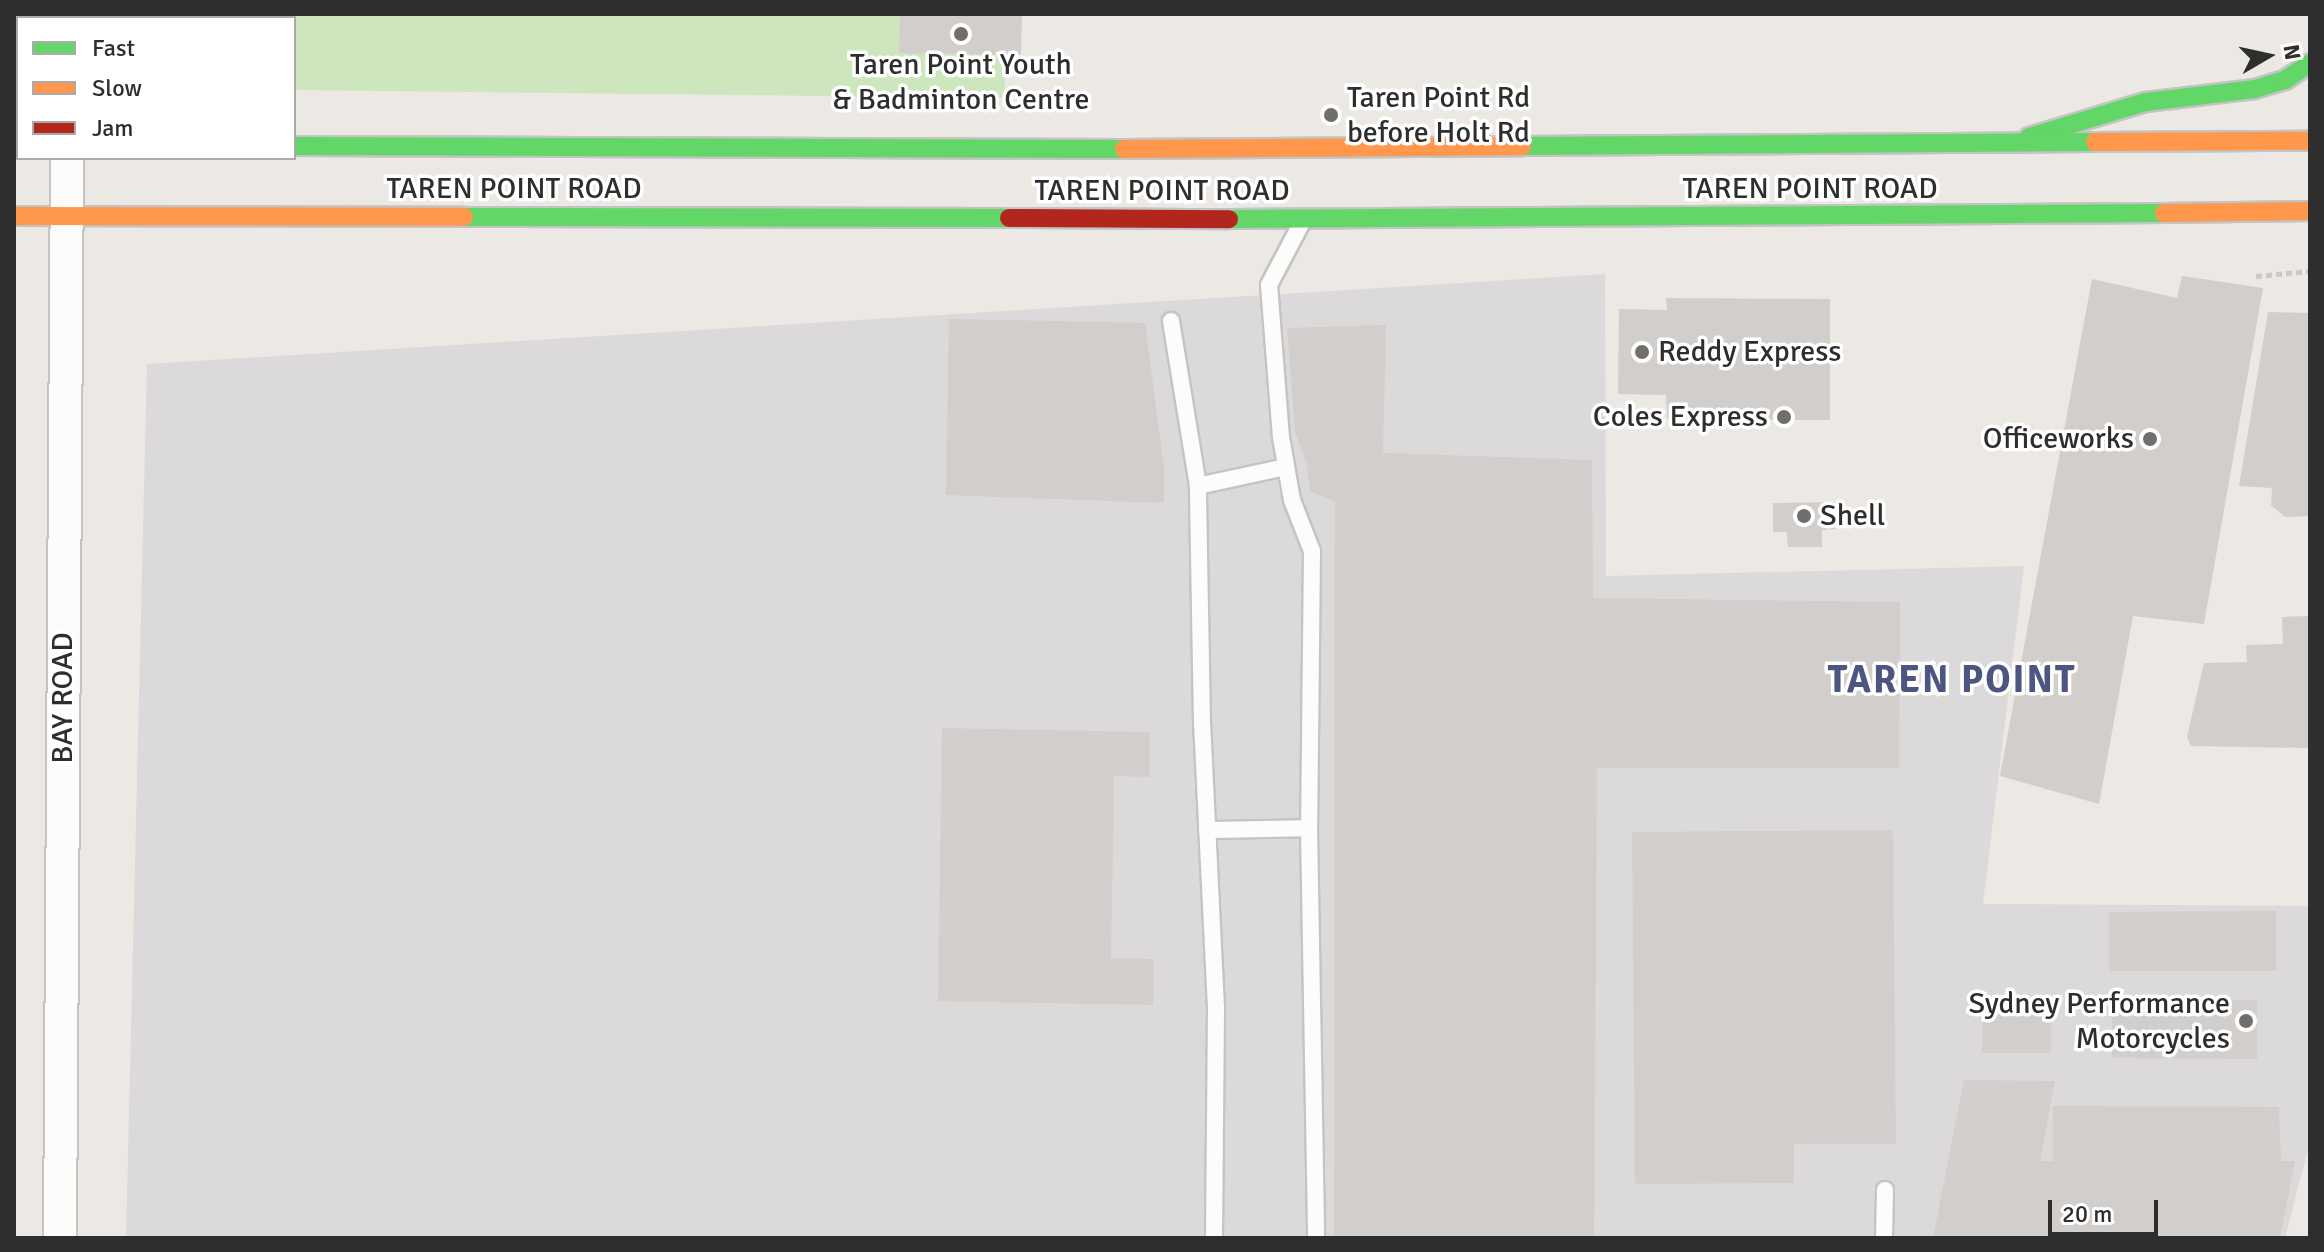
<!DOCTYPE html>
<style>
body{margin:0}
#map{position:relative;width:2324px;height:1252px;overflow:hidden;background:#ece8e4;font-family:Signika,sans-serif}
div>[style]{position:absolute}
.industrial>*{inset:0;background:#dcd9db}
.green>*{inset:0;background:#cee6be}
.stream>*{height:11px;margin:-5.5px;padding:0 5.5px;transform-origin:5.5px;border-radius:5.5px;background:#99d6ec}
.building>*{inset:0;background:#d1cecb}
.path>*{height:5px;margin-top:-2.5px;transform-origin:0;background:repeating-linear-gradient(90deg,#c9c9c8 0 6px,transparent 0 10px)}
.roads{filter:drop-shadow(2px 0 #c5c4c5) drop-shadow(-2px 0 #c5c4c5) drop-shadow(0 2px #c5c4c5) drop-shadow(0 -2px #c5c4c5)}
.lane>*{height:16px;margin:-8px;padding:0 8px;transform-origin:8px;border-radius:8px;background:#fcfcfb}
.street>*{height:32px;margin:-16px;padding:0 16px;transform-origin:16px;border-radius:16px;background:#fcfcfb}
.fast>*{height:18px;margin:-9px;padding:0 9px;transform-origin:9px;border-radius:9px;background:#63d668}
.slow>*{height:18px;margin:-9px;padding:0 9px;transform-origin:9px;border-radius:9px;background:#ff974d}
.jam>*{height:18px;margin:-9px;padding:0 9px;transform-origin:9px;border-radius:9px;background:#b3261e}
.dots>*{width:22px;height:22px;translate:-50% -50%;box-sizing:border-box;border:4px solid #fff;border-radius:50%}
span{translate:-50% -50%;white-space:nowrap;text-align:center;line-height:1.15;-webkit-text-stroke:7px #fff;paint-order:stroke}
.poi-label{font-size:30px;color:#2e2e2e}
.left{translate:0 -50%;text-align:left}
.right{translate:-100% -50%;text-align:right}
.street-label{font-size:30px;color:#2e2e2e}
.district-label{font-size:38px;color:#4d5680;font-weight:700;letter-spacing:2px}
.frame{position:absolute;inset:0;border:16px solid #2e2e2e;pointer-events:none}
.legend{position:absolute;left:16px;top:16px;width:280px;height:144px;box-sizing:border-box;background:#fff;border:2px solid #ababab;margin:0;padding:10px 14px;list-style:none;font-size:24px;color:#2e2e2e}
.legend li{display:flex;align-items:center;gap:16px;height:40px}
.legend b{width:40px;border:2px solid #ababab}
.north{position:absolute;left:2228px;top:16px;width:80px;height:80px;-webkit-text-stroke:6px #fff;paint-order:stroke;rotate:81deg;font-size:22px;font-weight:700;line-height:32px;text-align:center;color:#2e2e2e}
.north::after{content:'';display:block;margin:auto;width:28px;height:36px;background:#2e2e2e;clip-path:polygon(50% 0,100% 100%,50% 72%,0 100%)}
.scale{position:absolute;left:2048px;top:1200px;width:110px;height:36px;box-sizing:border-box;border:4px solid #2e2e2e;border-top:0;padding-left:10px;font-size:24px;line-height:28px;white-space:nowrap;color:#2e2e2e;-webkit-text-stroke:6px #fff;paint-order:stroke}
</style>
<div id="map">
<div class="industrial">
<i style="clip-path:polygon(1605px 274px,1606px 576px,2024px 566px,1983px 904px,2310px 906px,2310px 1142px,2285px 1238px,126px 1238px,147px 364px)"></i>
</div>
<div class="green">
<i style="clip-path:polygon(14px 14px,1003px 14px,1005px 98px,294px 90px,294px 18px,18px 18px,18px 89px,14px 89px)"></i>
</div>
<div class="stream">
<i style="left:69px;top:18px;width:4px;rotate:-90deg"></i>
</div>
<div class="building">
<i style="clip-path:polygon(900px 14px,1022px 14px,1021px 55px,899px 53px)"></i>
<i style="clip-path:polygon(2182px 276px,2263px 288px,2204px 624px,2133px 616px,2099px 804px,2000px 776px,2092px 279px,2177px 298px)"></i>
<i style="clip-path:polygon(1666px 298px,1830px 299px,1830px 420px,1667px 419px,1666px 395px,1618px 394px,1619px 309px,1667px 310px)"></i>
<i style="clip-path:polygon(2268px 312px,2310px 313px,2310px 516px,2285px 517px,2271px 505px,2272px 488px,2239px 486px)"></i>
<i style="clip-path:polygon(949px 319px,1145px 323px,1164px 468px,1164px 503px,946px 495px)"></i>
<i style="clip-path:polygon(1386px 325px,1383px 453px,1592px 460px,1593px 598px,1900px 602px,1899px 768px,1597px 768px,1594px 1238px,1334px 1238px,1335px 502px,1310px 491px,1307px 465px,1295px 431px,1287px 328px)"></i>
<i style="clip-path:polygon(1835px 502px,1836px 529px,1822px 530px,1822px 547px,1788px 547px,1787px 532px,1773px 532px,1773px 503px)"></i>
<i style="clip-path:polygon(2310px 616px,2310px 748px,2191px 746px,2187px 737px,2204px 663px,2247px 662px,2246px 645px,2283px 644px,2282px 617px)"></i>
<i style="clip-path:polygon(942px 728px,1150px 732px,1149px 777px,1114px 776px,1111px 958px,1154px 959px,1153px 1005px,938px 1001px)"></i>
<i style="clip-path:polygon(1893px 830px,1896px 1144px,1794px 1144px,1794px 1183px,1635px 1184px,1632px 832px)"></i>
<i style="clip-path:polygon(2276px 911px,2276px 971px,2109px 971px,2109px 912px)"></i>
<i style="clip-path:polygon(1983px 997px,2051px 997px,2051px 1053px,1982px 1053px)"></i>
<i style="clip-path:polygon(2112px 999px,2257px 1000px,2257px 1059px,2112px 1058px)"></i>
<i style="clip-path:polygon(1964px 1080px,2055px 1081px,2040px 1161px,2053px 1161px,2053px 1106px,2279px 1107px,2281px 1161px,2295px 1161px,2280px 1238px,1933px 1238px)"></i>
</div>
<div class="path">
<i style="left:2256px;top:276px;width:54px;rotate:-5.3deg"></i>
</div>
<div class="roads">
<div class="lane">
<i style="left:1301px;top:224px;width:69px;rotate:117.7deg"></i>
<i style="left:1269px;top:285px;width:152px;rotate:85.5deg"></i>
<i style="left:1281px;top:437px;width:64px;rotate:80.1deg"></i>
<i style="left:1292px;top:500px;width:55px;rotate:68.6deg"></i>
<i style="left:1312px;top:551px;width:277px;rotate:90.6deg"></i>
<i style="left:1309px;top:828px;width:410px;rotate:89deg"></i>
<i style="left:1171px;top:321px;width:167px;rotate:80.7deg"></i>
<i style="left:1207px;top:830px;width:102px;rotate:-1.1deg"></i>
<i style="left:1214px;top:1238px;width:230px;rotate:-89.5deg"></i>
<i style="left:1216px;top:1008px;width:285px;rotate:-92.8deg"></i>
<i style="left:1202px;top:723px;width:237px;rotate:-91deg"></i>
<i style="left:1198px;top:486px;width:90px;rotate:-12.2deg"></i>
<i style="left:1884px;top:1238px;width:48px;rotate:-88.8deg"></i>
</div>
<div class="street">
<i style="left:60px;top:1238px;width:1080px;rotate:-89.63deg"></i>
</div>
<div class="fast">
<i style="left:2029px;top:137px;width:122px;rotate:-16.7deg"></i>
<i style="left:2146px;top:102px;width:110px;rotate:-6.8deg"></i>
<i style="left:2255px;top:89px;width:31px;rotate:-17deg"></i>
<i style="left:2285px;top:80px;width:30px;rotate:-34deg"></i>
<i style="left:14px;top:144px;width:4px"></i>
<i style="left:294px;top:146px;width:830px;rotate:0.21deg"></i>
<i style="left:1522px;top:146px;width:573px;rotate:-0.4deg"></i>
<i style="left:464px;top:217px;width:545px;rotate:0.11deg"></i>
<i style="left:1229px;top:219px;width:935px;rotate:-0.37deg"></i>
</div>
<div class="slow">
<i style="left:2095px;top:142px;width:215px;rotate:-0.3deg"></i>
<i style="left:1124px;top:149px;width:398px;rotate:-0.4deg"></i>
<i style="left:2164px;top:213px;width:146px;rotate:-0.8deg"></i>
<i style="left:14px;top:216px;width:450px;rotate:0.1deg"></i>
</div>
<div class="jam">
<i style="left:1009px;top:218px;width:220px;rotate:0.3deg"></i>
</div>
</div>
<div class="dots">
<i style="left:961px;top:34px;background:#706f6e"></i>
<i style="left:1331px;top:115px;background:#706f6e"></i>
<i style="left:1642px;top:352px;background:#706f6e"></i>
<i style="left:1784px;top:417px;background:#706f6e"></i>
<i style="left:2150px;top:439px;background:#706f6e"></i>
<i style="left:1804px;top:516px;background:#706f6e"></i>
<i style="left:2246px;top:1021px;background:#706f6e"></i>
</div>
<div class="poi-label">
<span style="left:961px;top:82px">Taren Point Youth<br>&amp; Badminton Centre</span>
<span class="left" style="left:1347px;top:115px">Taren Point Rd<br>before Holt Rd</span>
<span class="left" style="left:1658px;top:352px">Reddy Express</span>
<span class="right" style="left:1768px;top:417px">Coles Express</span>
<span class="right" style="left:2134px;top:439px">Officeworks</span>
<span class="left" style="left:1820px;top:516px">Shell</span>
<span class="right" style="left:2230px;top:1021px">Sydney Performance<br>Motorcycles</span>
</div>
<div class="street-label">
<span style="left:514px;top:189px">TAREN POINT ROAD</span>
<span style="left:1810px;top:189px">TAREN POINT ROAD</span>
<span style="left:1162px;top:191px">TAREN POINT ROAD</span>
<span style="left:63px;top:698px;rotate:-90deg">BAY ROAD</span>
</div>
<div class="district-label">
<span style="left:1952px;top:680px">TAREN POINT</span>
</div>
<div class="frame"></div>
<ul class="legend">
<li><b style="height:10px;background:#63d668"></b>Fast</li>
<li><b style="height:10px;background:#ff974d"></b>Slow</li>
<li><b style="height:10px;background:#b3261e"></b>Jam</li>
</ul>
<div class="north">N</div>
<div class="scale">20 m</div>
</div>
